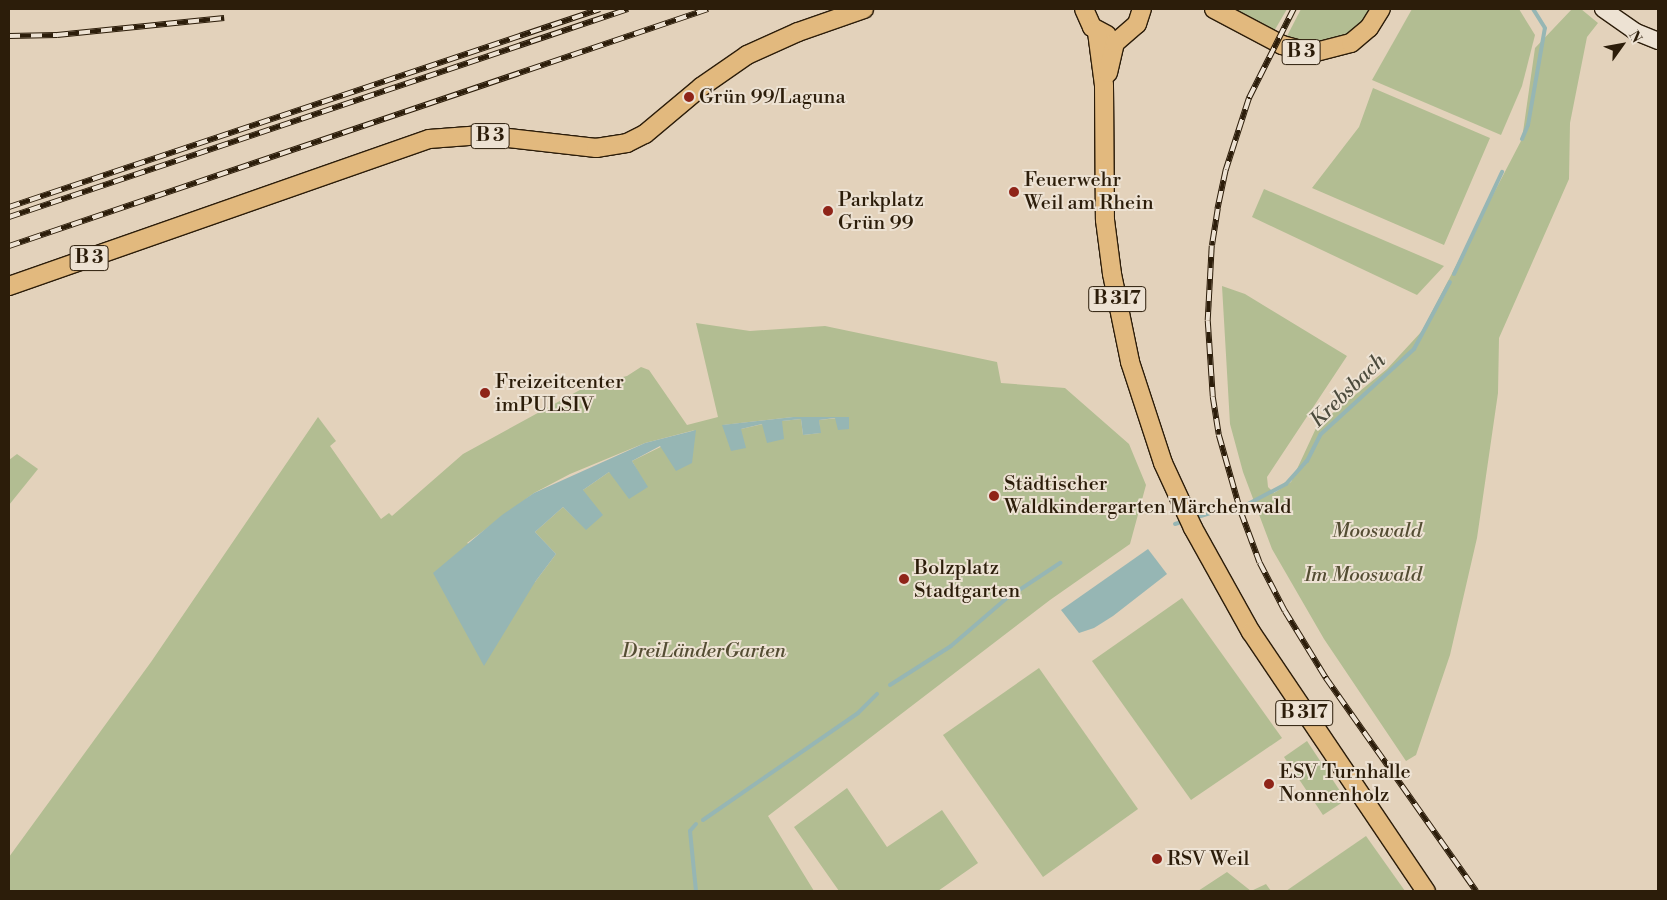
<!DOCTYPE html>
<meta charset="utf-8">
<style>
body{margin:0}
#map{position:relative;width:1667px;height:900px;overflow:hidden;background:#e3d2bb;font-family:"Libre Bodoni",serif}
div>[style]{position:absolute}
.green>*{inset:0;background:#b2bd92}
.water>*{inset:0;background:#96b6b4}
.stream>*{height:4px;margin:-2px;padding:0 2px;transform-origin:2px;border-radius:2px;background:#96b6b4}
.roads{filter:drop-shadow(1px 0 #2c1d0a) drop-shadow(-1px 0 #2c1d0a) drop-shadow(0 1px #2c1d0a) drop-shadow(0 -1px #2c1d0a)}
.secondary>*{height:16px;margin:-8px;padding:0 8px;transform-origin:8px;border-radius:8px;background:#ede2d3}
.primary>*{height:18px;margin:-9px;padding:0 9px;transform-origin:9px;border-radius:9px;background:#e2b97e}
.rail>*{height:5.5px;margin-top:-2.75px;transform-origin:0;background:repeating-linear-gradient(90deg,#ede2d3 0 11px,#2c1d0a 0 22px);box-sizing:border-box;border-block:1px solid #2c1d0a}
.dots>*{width:14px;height:14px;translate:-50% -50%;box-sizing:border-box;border:2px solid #ede2d3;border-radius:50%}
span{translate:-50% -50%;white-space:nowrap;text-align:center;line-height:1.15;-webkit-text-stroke:4px #ede2d3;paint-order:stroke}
.shield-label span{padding:1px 4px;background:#ede2d3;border:1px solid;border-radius:4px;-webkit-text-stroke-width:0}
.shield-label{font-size:19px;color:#2c1d0a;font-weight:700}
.poi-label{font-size:20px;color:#2c1d0a}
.left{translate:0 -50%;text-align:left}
.park-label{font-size:20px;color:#544d33;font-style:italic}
.water-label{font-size:21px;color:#4c4b3d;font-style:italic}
.frame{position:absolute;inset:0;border:10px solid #2c1d0a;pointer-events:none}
.north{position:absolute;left:1597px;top:20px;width:50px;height:50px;-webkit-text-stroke:4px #ede2d3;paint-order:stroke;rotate:58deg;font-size:14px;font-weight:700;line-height:20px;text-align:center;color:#2c1d0a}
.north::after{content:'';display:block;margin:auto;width:18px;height:22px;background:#2c1d0a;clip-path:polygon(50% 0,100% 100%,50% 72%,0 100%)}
</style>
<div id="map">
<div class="green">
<i style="clip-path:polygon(1229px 9px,1287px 9px,1273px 33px)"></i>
<i style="clip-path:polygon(1301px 9px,1373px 9px,1351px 34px,1314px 47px,1285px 40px)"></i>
<i style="clip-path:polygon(1412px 9px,1519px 9px,1535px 35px,1522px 86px,1501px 135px,1372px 80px)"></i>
<i style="clip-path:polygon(1572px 9px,1581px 9px,1598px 23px,1587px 37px,1570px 123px,1569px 179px,1499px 338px,1498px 393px,1477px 538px,1450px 655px,1416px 755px,1406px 761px,1324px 639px,1272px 549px,1243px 472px,1230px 424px,1222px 286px,1245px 294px,1347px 356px,1267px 477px,1268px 487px,1274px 493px,1291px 482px,1317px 426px,1387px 369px,1422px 331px,1522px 139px,1535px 48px)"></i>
<i style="clip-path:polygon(1373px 88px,1490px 138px,1444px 245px,1312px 188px,1359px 127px)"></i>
<i style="clip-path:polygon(1264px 189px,1444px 266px,1417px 295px,1252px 217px)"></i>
<i style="clip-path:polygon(evenodd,696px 323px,750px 331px,825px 326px,997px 362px,1001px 383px,1065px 388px,1129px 444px,1146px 485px,1130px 544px,1050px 600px,768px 816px,814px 891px,9px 891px,9px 857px,151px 662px,318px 417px,336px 441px,330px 446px,381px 519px,389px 513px,392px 516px,463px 454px,589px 385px,627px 376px,641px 367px,649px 370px,687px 425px,718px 417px,696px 323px,793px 417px,848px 417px,819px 420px,820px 433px,803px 435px,801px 419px,782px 421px,768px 442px,763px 424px,741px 429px,723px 425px,793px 417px,696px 323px,695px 430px,632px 461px,647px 488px,609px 472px,583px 490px,586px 529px,563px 507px,535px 532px,556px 554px,535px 582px,467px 543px,534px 493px,570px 474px,645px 443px,695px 430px)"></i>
<i style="clip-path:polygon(17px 454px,38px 469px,9px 505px,9px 460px)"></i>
<i style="clip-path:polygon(1182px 598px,1282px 738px,1191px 800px,1092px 661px)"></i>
<i style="clip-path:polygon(1039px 668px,1138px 809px,1043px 877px,943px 735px)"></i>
<i style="clip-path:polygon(1307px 741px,1346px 800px,1323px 815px,1284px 757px)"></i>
<i style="clip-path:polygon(847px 788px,887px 847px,942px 810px,978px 863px,938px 891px,839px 891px,794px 827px)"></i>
<i style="clip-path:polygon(1366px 836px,1405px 891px,1286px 891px)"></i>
<i style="clip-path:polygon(1227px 872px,1251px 891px,1266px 884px,1271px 891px,1198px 891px)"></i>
</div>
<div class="water">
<i style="clip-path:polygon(793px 417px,849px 417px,849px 429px,838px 430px,835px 418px,819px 420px,821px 433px,803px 435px,801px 419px,782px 421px,784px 439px,767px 443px,762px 424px,741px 429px,746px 448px,731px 451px,722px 425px)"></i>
<i style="clip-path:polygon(696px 430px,692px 463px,676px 471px,660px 446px,632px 461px,648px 487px,629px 499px,609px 472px,583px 490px,603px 515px,586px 530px,563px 507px,535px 532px,556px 554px,535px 582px,484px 666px,433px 573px,502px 515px,534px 493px,645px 443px)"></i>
<i style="clip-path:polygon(1148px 549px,1167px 574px,1113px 616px,1094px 628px,1079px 633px,1061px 610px)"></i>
</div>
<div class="stream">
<i style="left:1522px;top:139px;width:15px;rotate:-67deg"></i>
<i style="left:1528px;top:125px;width:98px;rotate:-80.1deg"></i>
<i style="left:1545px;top:28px;width:22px;rotate:-122deg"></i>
<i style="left:1454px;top:274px;width:113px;rotate:-64.8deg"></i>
<i style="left:1248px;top:504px;width:43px;rotate:-27.8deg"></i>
<i style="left:1286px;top:484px;width:31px;rotate:-48deg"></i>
<i style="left:1307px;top:461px;width:30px;rotate:-63deg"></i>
<i style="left:1321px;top:434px;width:126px;rotate:-42.4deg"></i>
<i style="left:1414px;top:349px;width:76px;rotate:-61.8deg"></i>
<i style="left:1194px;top:518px;width:30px;rotate:-17deg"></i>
<i style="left:1175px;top:524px;width:10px;rotate:-17deg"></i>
<i style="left:890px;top:685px;width:72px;rotate:-32.6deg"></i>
<i style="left:951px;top:646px;width:74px;rotate:-40.6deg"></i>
<i style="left:1007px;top:598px;width:64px;rotate:-33.4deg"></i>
<i style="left:703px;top:820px;width:188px;rotate:-34.6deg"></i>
<i style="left:858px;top:713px;width:27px;rotate:-45deg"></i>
<i style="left:696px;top:824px;width:9px;rotate:131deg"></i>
<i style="left:690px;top:831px;width:60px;rotate:84.3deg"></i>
</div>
<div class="roads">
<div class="secondary">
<i style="left:1603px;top:9px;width:40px;rotate:34.9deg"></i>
<i style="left:1636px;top:32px;width:24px;rotate:22deg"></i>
</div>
<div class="primary">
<i style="left:1084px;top:9px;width:20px;rotate:66deg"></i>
<i style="left:1092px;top:27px;width:17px;rotate:28deg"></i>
<i style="left:1214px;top:9px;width:77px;rotate:27.9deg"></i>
<i style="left:1282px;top:45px;width:31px;rotate:15deg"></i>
<i style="left:1312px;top:53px;width:40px;rotate:-14.4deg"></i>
<i style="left:1351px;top:43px;width:23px;rotate:-40deg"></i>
<i style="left:1369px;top:28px;width:22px;rotate:-58deg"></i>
<i style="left:1097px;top:32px;width:53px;rotate:82.5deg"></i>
<i style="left:1104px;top:85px;width:135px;rotate:89.6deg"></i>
<i style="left:1105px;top:220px;width:54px;rotate:82.6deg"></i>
<i style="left:1112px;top:274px;width:90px;rotate:78.4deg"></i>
<i style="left:1130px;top:362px;width:106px;rotate:71.9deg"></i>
<i style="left:1163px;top:463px;width:72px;rotate:65.2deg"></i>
<i style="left:1193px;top:528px;width:119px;rotate:60.9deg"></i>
<i style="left:1251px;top:632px;width:313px;rotate:56deg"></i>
<i style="left:1108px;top:73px;width:31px;rotate:-77deg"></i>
<i style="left:1115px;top:43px;width:29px;rotate:-41deg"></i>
<i style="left:1137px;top:24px;width:16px;rotate:-72deg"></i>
<i style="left:9px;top:286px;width:445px;rotate:-19.3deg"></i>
<i style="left:429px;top:139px;width:53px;rotate:-4.3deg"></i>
<i style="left:482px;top:135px;width:115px;rotate:6.5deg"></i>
<i style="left:596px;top:148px;width:31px;rotate:-9deg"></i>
<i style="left:627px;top:143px;width:20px;rotate:-27deg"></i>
<i style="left:645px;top:134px;width:73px;rotate:-40deg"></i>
<i style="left:701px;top:87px;width:56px;rotate:-34.8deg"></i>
<i style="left:747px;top:55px;width:56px;rotate:-24.3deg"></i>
<i style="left:798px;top:32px;width:70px;rotate:-19.2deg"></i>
</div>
</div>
<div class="rail">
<i style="left:1294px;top:9px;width:101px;rotate:116.6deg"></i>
<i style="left:1249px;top:99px;width:75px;rotate:107.9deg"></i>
<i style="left:1226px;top:170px;width:40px;rotate:102deg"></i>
<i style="left:1218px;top:209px;width:37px;rotate:99deg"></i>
<i style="left:1212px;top:246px;width:75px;rotate:93.1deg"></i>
<i style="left:1208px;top:321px;width:76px;rotate:86.2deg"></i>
<i style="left:1213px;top:397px;width:38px;rotate:81deg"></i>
<i style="left:1219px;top:435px;width:80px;rotate:74.1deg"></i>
<i style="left:1241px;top:512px;width:54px;rotate:69.6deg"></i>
<i style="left:1260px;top:563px;width:54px;rotate:62.5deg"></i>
<i style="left:1285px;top:611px;width:79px;rotate:58.5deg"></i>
<i style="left:1326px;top:678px;width:261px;rotate:54.8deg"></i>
<i style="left:9px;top:36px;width:48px;rotate:-1.2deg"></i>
<i style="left:57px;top:35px;width:168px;rotate:-5.8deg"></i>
<i style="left:9px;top:207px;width:623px;rotate:-18.52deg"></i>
<i style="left:9px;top:217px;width:653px;rotate:-18.57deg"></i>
<i style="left:9px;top:246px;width:738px;rotate:-18.73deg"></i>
</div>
<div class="dots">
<i style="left:689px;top:97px;background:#8f2418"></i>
<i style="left:1014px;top:192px;background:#8f2418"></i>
<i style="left:828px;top:211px;background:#8f2418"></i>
<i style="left:485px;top:393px;background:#8f2418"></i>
<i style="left:994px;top:496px;background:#8f2418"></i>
<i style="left:904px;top:579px;background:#8f2418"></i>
<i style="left:1269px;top:784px;background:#8f2418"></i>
<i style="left:1157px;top:859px;background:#8f2418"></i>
</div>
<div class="shield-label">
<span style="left:1301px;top:52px">B 3</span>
<span style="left:490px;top:136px">B 3</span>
<span style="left:89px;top:258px">B 3</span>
<span style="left:1117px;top:299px">B 317</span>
<span style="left:1304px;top:713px">B 317</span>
</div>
<div class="poi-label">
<span class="left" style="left:699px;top:97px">Grün 99/Laguna</span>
<span class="left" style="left:1024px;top:192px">Feuerwehr<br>Weil am Rhein</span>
<span class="left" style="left:838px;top:212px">Parkplatz<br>Grün 99</span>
<span class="left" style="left:495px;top:394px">Freizeitcenter<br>imPULSIV</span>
<span class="left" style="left:1004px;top:496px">Städtischer<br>Waldkindergarten Märchenwald</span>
<span class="left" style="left:914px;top:580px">Bolzplatz<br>Stadtgarten</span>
<span class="left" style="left:1279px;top:784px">ESV Turnhalle<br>Nonnenholz</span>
<span class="left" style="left:1167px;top:859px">RSV Weil</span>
</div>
<div class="park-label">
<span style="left:1377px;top:531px">Mooswald</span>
<span style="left:1363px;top:575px">Im Mooswald</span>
<span style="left:704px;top:651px">DreiLänderGarten</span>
</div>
<div class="water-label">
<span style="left:1348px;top:391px;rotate:-44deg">Krebsbach</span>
</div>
<div class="frame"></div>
<div class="north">N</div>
</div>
